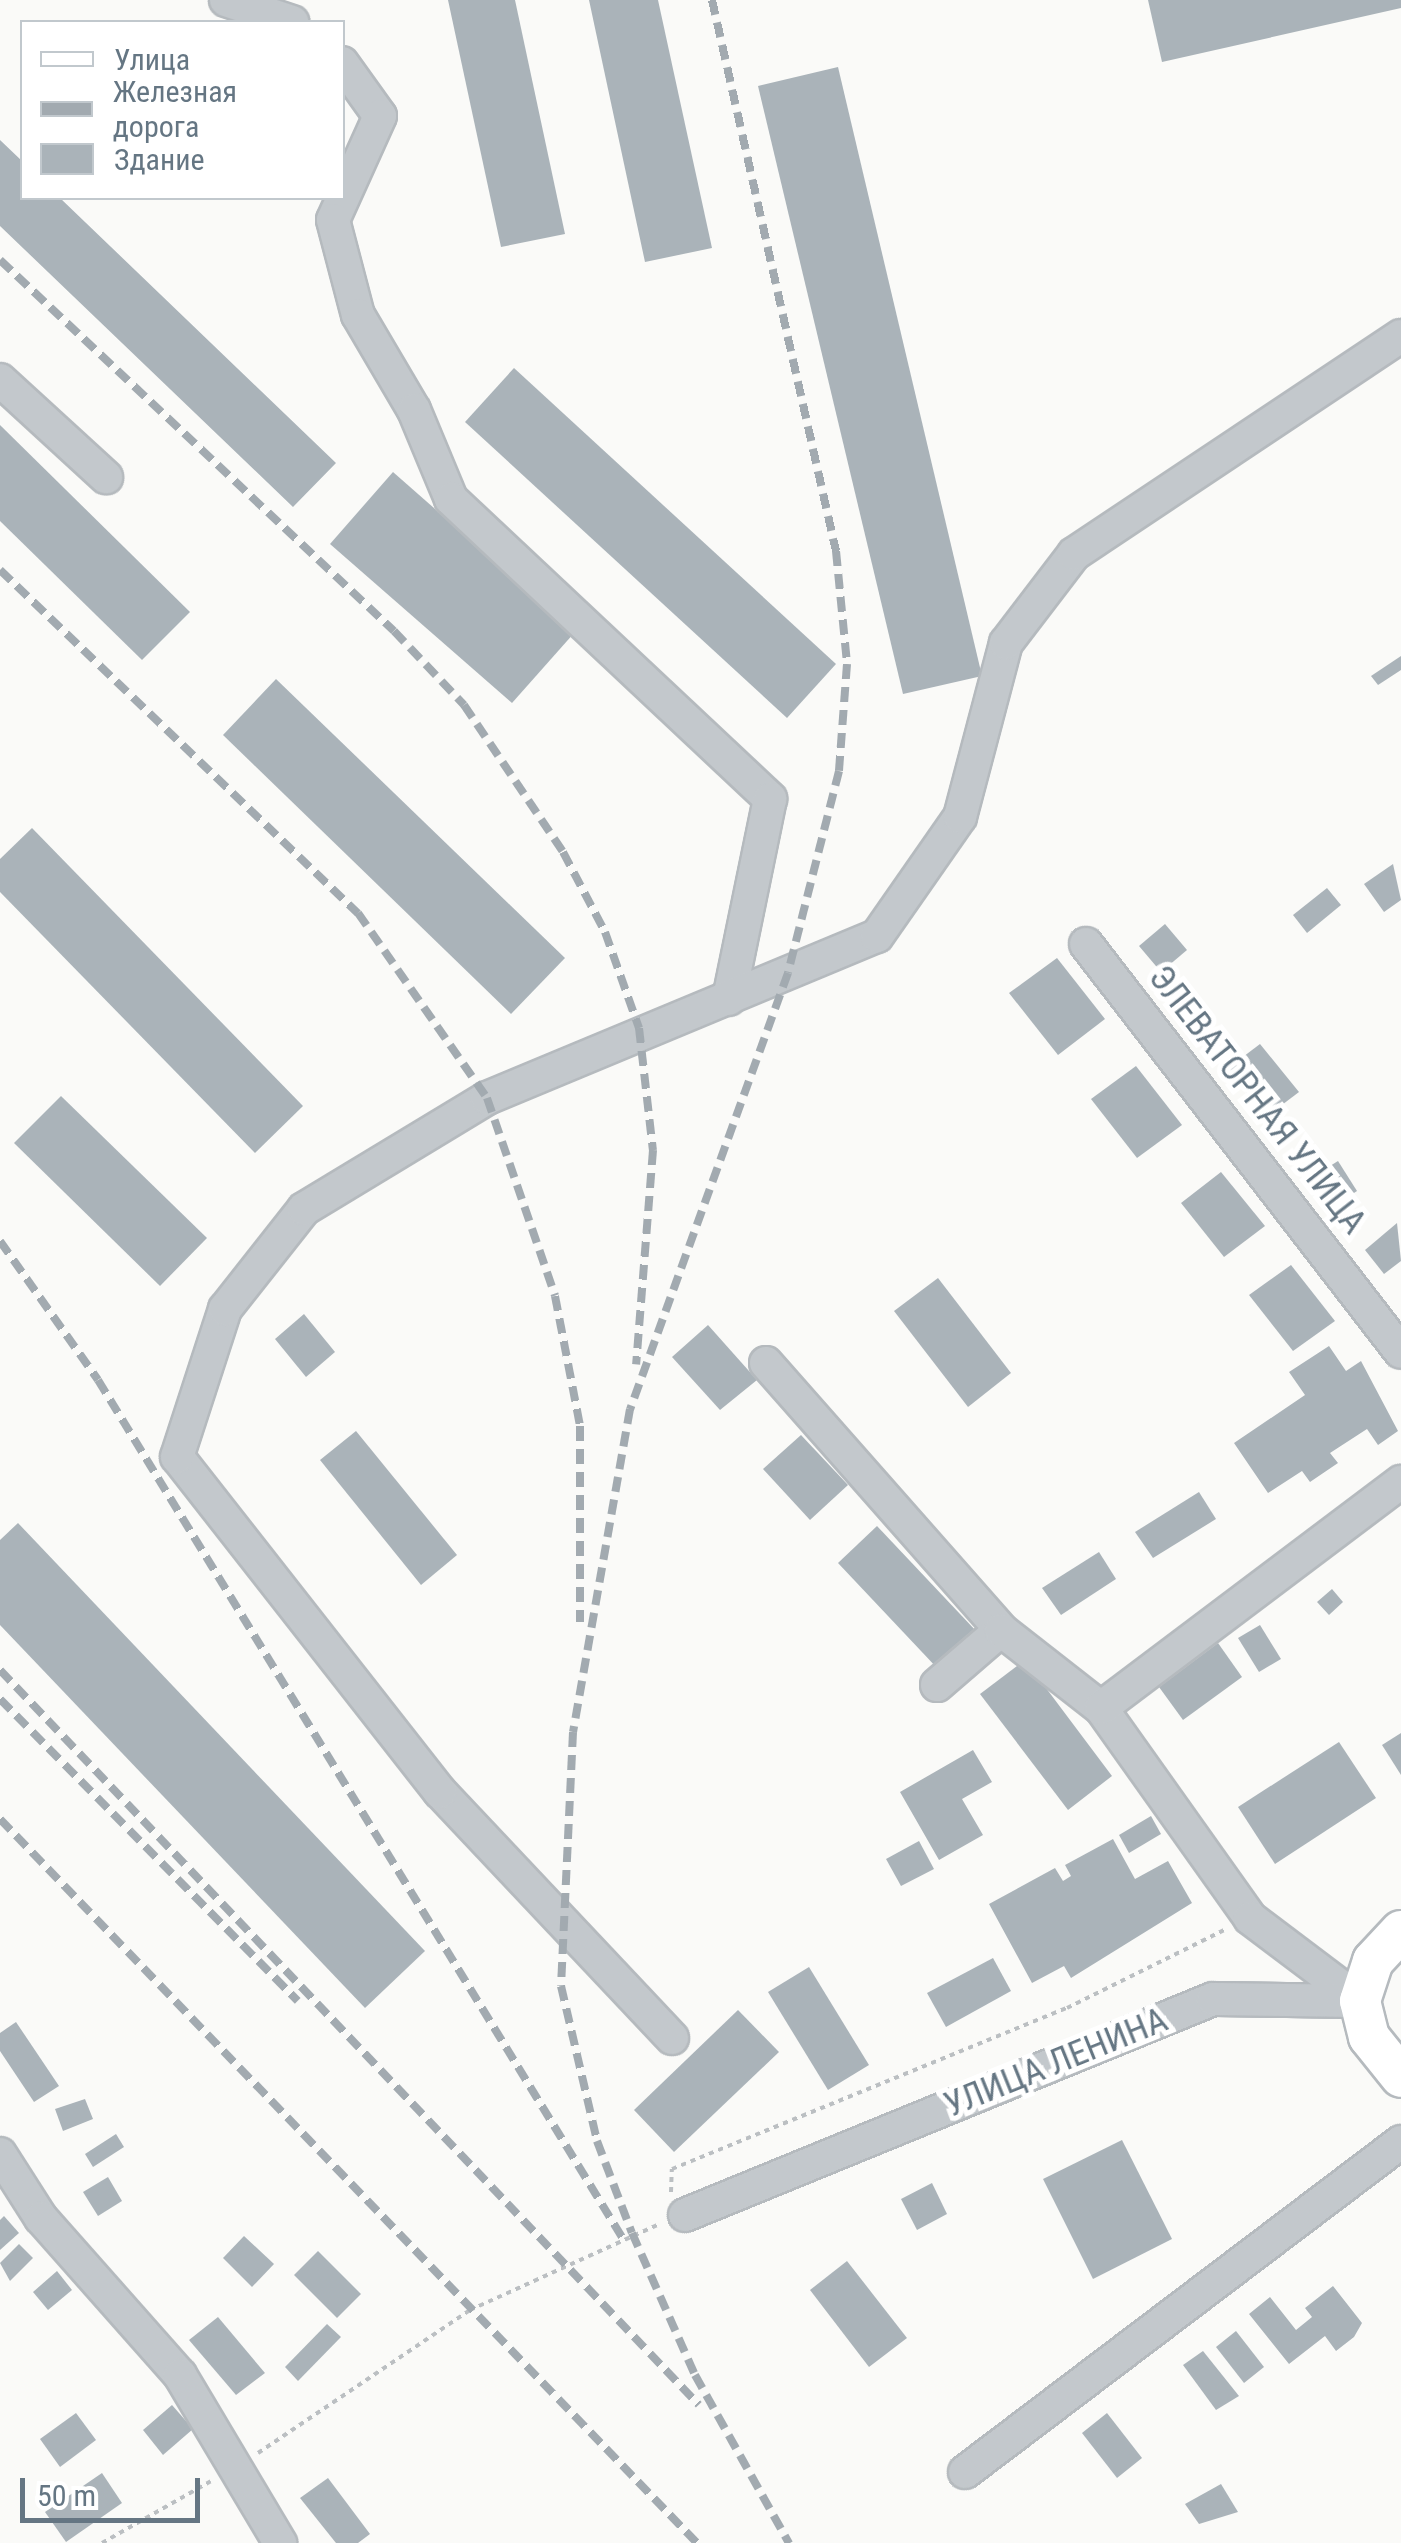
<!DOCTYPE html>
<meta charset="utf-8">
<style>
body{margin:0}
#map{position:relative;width:1401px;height:2543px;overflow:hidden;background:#fafaf8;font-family:"Roboto Condensed",sans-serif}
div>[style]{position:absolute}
.building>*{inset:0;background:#aab3b9}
.path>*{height:4px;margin-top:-2px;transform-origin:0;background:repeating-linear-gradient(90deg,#bbbfc2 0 5px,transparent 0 10px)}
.roads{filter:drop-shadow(2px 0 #b5babe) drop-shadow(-2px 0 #b5babe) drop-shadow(0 2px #b5babe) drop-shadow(0 -2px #b5babe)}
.minor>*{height:32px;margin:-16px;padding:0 16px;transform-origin:16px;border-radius:16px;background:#c3c8cc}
.major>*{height:40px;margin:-20px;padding:0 20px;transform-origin:20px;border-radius:20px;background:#fff}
.rail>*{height:8px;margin-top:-4px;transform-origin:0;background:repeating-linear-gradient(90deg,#a2aab0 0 15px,transparent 0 23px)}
span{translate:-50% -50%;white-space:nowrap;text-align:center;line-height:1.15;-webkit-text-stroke:10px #fff;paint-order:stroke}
.street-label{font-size:35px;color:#657683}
.legend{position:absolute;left:20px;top:20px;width:325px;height:180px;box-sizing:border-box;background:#fff;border:2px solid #c1c8cd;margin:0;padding:12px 18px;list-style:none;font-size:30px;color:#657683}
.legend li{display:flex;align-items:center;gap:20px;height:50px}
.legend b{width:50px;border:2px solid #c1c8cd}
.scale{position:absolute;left:20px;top:2478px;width:180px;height:45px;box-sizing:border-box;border:5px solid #657683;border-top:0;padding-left:12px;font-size:30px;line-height:35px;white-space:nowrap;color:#657683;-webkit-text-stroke:8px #fff;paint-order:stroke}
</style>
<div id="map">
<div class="building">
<i style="clip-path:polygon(448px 0,515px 0,565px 234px,501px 247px)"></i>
<i style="clip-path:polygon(589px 0,658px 0,712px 248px,645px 262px)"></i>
<i style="clip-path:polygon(1148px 0,1401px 0,1401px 8px,1162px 62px)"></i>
<i style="clip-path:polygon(838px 67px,982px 676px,903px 694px,758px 86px)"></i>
<i style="clip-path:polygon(0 140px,22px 161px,22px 198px,60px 198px,336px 463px,293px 507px,0 226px)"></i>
<i style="clip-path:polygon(514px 368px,836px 664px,787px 718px,465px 422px)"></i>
<i style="clip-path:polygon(0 425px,190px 612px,142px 660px,0 521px)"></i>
<i style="clip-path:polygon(393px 472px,575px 632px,512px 703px,330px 544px)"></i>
<i style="clip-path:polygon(1401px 656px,1401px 670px,1378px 685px,1371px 676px)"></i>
<i style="clip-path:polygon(276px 679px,565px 958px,511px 1014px,223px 735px)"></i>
<i style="clip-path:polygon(32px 828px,303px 1106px,255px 1153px,0 892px,0 859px)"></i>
<i style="clip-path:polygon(1393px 864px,1401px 900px,1384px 912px,1364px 884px)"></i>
<i style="clip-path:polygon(1327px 888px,1341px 905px,1307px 933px,1293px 915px)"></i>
<i style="clip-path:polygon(1165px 924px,1187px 950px,1161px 972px,1139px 946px)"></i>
<i style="clip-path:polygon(1057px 958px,1105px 1019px,1058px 1055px,1009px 993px)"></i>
<i style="clip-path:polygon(1260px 1044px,1299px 1092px,1266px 1117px,1227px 1069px)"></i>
<i style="clip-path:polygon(1136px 1066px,1182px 1125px,1137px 1158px,1091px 1099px)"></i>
<i style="clip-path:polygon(61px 1096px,207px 1238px,160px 1286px,14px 1143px)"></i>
<i style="clip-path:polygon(1338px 1161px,1357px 1191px,1334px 1206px,1314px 1176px)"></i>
<i style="clip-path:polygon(1221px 1172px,1265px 1226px,1224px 1257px,1181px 1203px)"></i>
<i style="clip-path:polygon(1397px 1223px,1401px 1261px,1384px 1274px,1365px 1250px)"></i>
<i style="clip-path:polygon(1291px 1265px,1335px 1321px,1293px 1351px,1249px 1295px)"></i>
<i style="clip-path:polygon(938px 1278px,1011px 1373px,968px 1407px,894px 1311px)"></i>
<i style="clip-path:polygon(304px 1314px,335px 1352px,306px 1377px,275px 1339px)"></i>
<i style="clip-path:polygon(708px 1325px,757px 1380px,720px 1410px,672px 1357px)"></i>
<i style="clip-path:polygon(1329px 1346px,1346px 1371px,1361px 1361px,1398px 1431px,1378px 1445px,1367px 1429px,1330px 1453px,1338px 1463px,1310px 1482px,1302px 1471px,1268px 1493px,1234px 1443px,1305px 1395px,1289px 1372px)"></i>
<i style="clip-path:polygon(356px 1431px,457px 1555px,421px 1585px,320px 1460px)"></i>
<i style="clip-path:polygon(801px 1435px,848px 1485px,810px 1520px,763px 1469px)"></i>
<i style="clip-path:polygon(1199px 1492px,1216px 1519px,1153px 1558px,1135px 1532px)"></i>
<i style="clip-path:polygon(18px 1523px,425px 1951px,365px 2008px,0 1625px,0 1540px)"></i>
<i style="clip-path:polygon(877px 1526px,977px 1632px,938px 1669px,838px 1563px)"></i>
<i style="clip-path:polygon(1099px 1552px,1116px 1579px,1061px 1615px,1042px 1588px)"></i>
<i style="clip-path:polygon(1332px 1589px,1343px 1602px,1329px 1615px,1317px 1602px)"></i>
<i style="clip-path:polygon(1260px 1625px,1281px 1659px,1259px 1672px,1238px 1638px)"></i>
<i style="clip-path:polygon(1218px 1643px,1242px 1677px,1183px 1720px,1159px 1687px)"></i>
<i style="clip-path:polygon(1025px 1660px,1112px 1776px,1068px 1810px,980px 1694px)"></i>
<i style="clip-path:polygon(1401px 1733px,1401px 1775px,1382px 1745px)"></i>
<i style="clip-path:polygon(1339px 1742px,1376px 1798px,1275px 1864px,1238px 1807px)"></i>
<i style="clip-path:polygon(973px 1750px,992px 1782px,962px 1799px,983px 1835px,939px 1860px,900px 1792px)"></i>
<i style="clip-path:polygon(1151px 1816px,1161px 1834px,1129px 1853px,1119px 1835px)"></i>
<i style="clip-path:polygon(1113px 1839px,1135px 1879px,1168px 1861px,1192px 1903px,1071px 1978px,1064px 1966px,1032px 1983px,989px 1904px,1055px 1868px,1063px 1881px,1071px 1876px,1065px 1865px)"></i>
<i style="clip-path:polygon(919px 1841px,934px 1869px,901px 1886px,886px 1859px)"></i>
<i style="clip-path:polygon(993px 1958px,1011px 1991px,946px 2027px,927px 1993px)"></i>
<i style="clip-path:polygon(809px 1967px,869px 2065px,828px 2090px,768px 1992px)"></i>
<i style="clip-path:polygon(738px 2010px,779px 2052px,674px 2152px,634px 2110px)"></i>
<i style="clip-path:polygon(16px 2022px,59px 2086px,34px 2102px,0 2051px,0 2033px)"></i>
<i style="clip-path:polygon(85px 2099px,93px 2119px,63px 2131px,55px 2109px)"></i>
<i style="clip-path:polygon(116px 2134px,124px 2147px,93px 2167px,85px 2154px)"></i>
<i style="clip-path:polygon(1122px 2140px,1172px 2239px,1093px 2279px,1043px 2179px)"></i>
<i style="clip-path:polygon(108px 2177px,122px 2201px,98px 2216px,83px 2192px)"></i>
<i style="clip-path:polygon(932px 2183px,947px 2214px,917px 2230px,901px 2199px)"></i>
<i style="clip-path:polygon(4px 2216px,19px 2233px,0 2250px,0 2220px)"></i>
<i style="clip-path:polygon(244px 2236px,274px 2264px,252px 2287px,223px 2258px)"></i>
<i style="clip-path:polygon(19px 2244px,33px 2258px,10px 2281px,0 2263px)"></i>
<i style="clip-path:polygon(318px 2251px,361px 2294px,337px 2318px,294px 2275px)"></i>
<i style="clip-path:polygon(847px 2261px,907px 2338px,869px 2367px,810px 2290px)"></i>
<i style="clip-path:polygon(57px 2271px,72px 2290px,48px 2310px,33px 2292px)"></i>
<i style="clip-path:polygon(1333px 2286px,1362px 2323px,1354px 2337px,1336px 2351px,1325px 2336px,1289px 2364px,1249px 2314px,1270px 2297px,1296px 2330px,1312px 2317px,1305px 2308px)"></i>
<i style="clip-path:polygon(218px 2317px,265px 2373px,236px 2395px,189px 2340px)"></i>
<i style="clip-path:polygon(327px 2324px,341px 2337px,298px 2381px,285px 2367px)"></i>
<i style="clip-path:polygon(1236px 2331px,1264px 2367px,1244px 2383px,1216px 2347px)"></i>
<i style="clip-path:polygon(1203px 2351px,1239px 2396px,1216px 2410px,1183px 2365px)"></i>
<i style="clip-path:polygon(172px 2405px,193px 2429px,163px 2455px,143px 2430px)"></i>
<i style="clip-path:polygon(76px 2413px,96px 2440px,60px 2467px,40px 2439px)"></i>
<i style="clip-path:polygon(1107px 2413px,1142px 2458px,1117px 2478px,1082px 2433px)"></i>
<i style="clip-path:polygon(102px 2473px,122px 2503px,66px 2542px,45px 2512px)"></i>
<i style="clip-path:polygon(328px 2478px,370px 2534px,358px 2543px,336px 2543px,300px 2498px)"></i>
<i style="clip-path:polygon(1221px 2484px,1238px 2512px,1199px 2524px,1185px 2504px)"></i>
</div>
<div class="path">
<i style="left:671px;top:2192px;width:23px;rotate:-88deg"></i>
<i style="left:672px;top:2169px;width:427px;rotate:-22.2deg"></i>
<i style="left:1067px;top:2008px;width:178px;rotate:-26.4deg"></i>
<i style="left:258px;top:2453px;width:256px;rotate:-34deg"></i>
<i style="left:470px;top:2310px;width:209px;rotate:-24.4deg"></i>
<i style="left:102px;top:2543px;width:125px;rotate:-29.6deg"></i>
</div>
<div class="roads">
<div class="minor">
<i style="left:226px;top:0;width:70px;rotate:18.4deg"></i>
<i style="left:342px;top:63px;width:65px;rotate:54.4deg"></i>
<i style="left:380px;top:116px;width:114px;rotate:114.3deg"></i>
<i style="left:333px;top:220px;width:98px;rotate:75.3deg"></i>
<i style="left:358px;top:315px;width:110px;rotate:59.5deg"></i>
<i style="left:414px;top:410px;width:96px;rotate:67.4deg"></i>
<i style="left:451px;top:499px;width:438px;rotate:43.2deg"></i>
<i style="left:770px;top:799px;width:204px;rotate:101.6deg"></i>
<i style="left:0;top:380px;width:144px;rotate:42.5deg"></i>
<i style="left:1086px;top:944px;width:515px;rotate:52.33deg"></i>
<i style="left:766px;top:1363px;width:356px;rotate:48.6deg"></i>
<i style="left:937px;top:1685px;width:84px;rotate:-40.7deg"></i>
<i style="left:1001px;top:1630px;width:127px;rotate:38deg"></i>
<i style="left:1101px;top:1708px;width:257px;rotate:54.6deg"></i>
<i style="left:1250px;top:1918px;width:138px;rotate:37deg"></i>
<i style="left:1101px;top:1708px;width:376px;rotate:-37deg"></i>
<i style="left:672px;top:2038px;width:338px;rotate:-133.3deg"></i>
<i style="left:440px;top:1792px;width:426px;rotate:-128.1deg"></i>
<i style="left:177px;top:1457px;width:156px;rotate:-72deg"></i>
<i style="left:225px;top:1309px;width:127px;rotate:-51.7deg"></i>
<i style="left:304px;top:1209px;width:214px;rotate:-31.2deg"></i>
<i style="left:487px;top:1098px;width:422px;rotate:-22.6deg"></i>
<i style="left:877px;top:936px;width:145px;rotate:-55.1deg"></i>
<i style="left:960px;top:817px;width:180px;rotate:-75.2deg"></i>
<i style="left:1006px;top:643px;width:112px;rotate:-52.6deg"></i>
<i style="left:1074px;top:554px;width:393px;rotate:-33.7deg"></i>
<i style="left:0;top:2154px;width:76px;rotate:57.4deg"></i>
<i style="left:41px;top:2218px;width:210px;rotate:48.5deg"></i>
<i style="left:180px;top:2375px;width:196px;rotate:59.2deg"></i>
<i style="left:685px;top:2215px;width:570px;rotate:-22.25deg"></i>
<i style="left:1213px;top:1999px;width:147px;rotate:0.8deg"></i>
<i style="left:965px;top:2472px;width:547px;rotate:-37.12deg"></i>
</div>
<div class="major">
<i style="left:1401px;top:1931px;width:41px;rotate:133deg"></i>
<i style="left:1373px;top:1961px;width:42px;rotate:108deg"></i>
<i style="left:1360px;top:2001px;width:37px;rotate:76deg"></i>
<i style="left:1369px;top:2037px;width:51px;rotate:51.3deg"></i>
</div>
</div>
<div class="rail">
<i style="left:712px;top:0;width:565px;rotate:77.32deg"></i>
<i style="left:836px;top:551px;width:114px;rotate:84.4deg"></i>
<i style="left:847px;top:664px;width:107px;rotate:94.3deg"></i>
<i style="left:839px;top:771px;width:208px;rotate:104.2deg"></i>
<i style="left:788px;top:973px;width:464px;rotate:109.9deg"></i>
<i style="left:630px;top:1409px;width:328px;rotate:100deg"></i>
<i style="left:573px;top:1732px;width:254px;rotate:92.7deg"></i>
<i style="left:561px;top:1986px;width:159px;rotate:76.9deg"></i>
<i style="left:597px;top:2141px;width:98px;rotate:69.2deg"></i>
<i style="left:632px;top:2233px;width:155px;rotate:66.1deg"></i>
<i style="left:695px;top:2375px;width:193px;rotate:60.8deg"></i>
<i style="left:0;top:260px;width:541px;rotate:43.28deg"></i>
<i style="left:394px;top:631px;width:102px;rotate:46.6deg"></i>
<i style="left:464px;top:705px;width:177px;rotate:56deg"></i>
<i style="left:563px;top:852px;width:90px;rotate:62.3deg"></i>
<i style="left:605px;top:932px;width:102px;rotate:70.5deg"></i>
<i style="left:639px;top:1028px;width:123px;rotate:83.5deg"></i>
<i style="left:653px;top:1150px;width:215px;rotate:94.5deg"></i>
<i style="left:0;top:570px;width:496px;rotate:43.8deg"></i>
<i style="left:358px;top:913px;width:226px;rotate:55.1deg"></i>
<i style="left:487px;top:1098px;width:209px;rotate:71deg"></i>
<i style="left:555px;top:1296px;width:132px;rotate:79.1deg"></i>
<i style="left:580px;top:1426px;width:196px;rotate:90deg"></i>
<i style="left:0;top:1241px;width:170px;rotate:54.8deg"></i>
<i style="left:98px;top:1380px;width:1010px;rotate:58.56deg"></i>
<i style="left:0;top:1670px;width:1014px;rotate:46.44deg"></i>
<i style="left:0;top:1699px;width:424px;rotate:45.4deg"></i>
<i style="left:0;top:1819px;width:1005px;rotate:46.09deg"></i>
</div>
<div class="street-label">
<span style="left:1257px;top:1100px;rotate:52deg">ЭЛЕВАТОРНАЯ УЛИЦА</span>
<span style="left:1056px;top:2063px;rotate:-22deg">УЛИЦА ЛЕНИНА</span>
</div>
<ul class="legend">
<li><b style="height:12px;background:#fff"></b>Улица</li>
<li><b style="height:12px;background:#a2aab0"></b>Железная дорога</li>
<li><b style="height:28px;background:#aab3b9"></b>Здание</li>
</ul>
<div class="scale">50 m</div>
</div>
